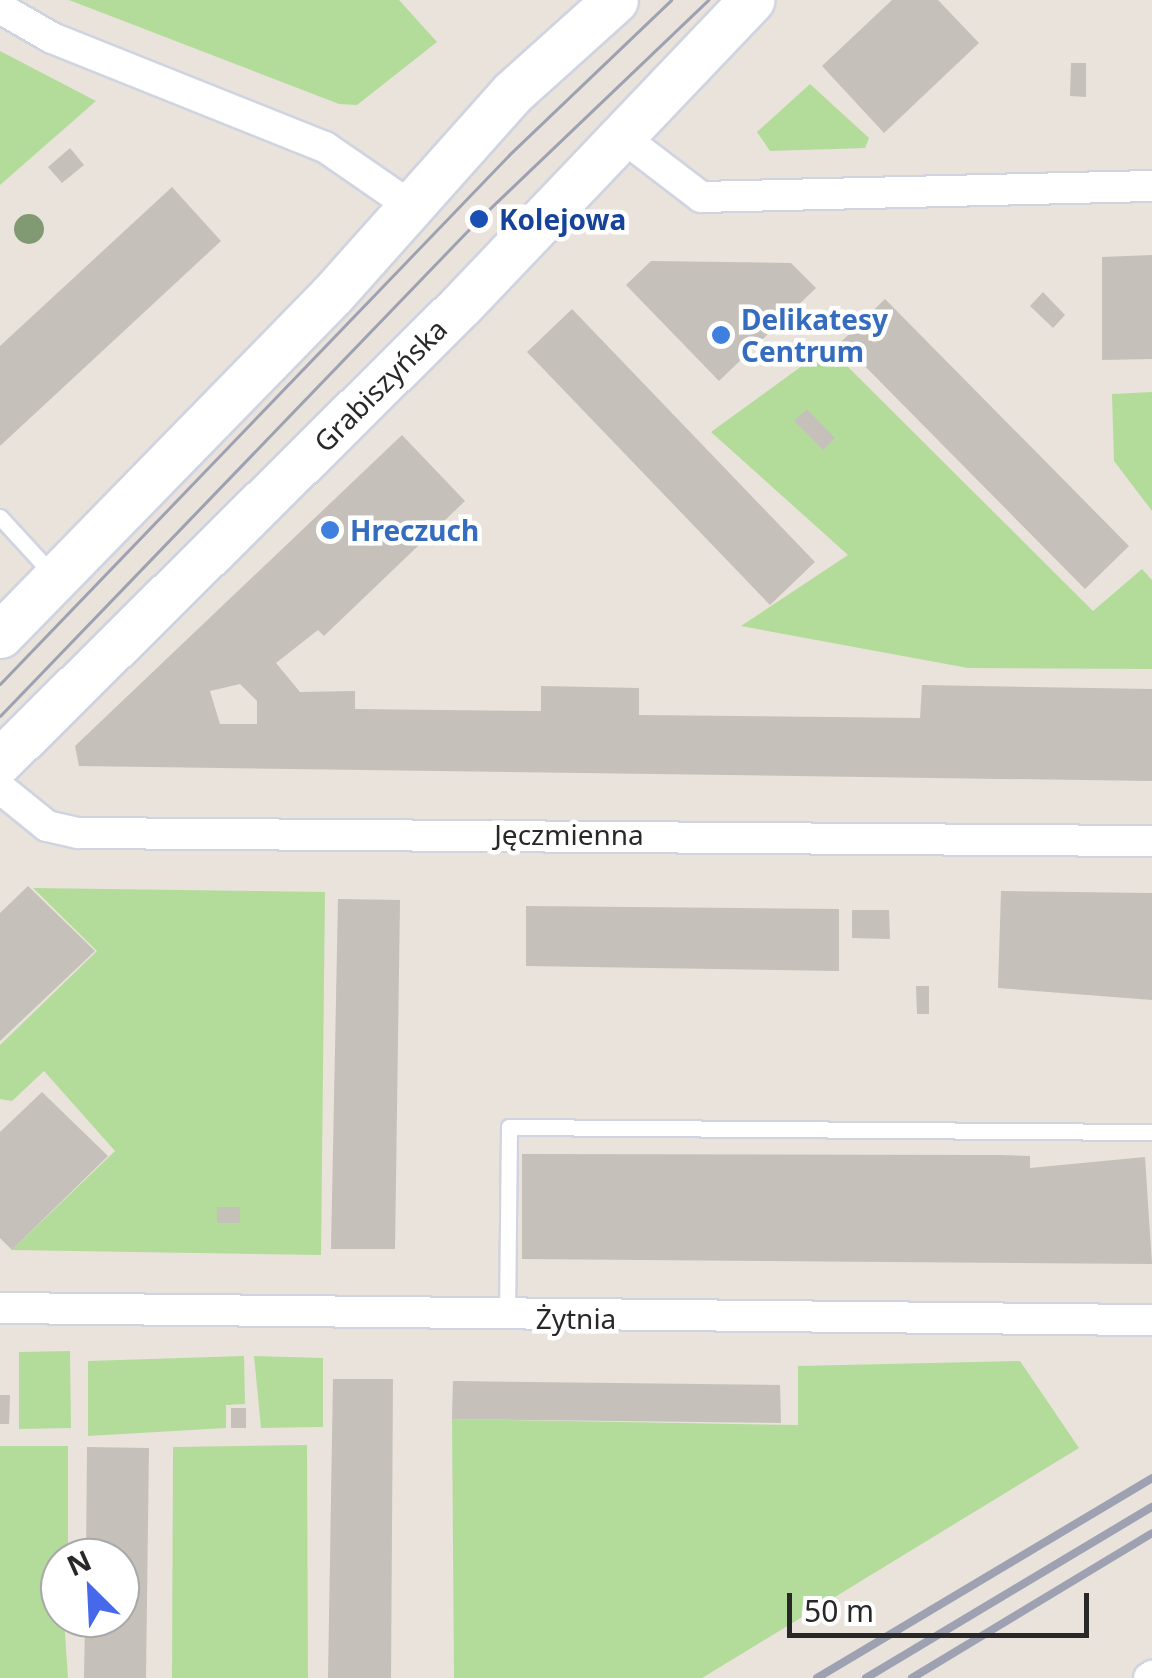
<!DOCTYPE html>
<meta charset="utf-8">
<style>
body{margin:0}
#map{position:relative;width:1152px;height:1678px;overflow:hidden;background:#eae3db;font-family:"Noto Sans",sans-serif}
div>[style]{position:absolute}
.green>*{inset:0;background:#b3dc9b}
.building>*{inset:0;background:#c5c0ba}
.roads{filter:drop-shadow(2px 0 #d0d4e0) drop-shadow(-2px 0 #d0d4e0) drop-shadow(0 2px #d0d4e0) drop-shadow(0 -2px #d0d4e0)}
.lane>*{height:15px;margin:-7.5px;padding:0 7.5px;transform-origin:7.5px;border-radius:7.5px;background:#fff}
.street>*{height:30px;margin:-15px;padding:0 15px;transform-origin:15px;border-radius:15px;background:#fff}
.secondary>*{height:45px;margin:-22.5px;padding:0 22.5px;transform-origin:22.5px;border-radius:22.5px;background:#fff}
.tram>*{height:2.5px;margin:-1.25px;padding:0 1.25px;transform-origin:1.25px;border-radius:1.25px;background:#9ea1b1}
.rail>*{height:8px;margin:-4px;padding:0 4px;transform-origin:4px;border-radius:4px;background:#9ea1b1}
.trees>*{width:30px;height:30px;margin:-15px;border-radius:50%;background:#829a74}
.dots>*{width:28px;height:28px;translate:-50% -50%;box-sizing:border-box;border:5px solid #fff;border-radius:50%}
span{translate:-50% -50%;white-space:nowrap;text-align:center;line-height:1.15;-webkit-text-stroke:9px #fff;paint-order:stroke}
.transit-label{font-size:28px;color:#164399;font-weight:700}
.left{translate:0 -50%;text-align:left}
.shop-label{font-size:28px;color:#366cbe;font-weight:700}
.street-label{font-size:28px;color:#282828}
.north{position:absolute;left:40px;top:1538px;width:100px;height:100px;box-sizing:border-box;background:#fff;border:2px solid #a9a9a9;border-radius:50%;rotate:336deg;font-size:28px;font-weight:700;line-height:40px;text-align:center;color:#282828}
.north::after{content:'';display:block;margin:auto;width:35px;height:45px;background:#4669eb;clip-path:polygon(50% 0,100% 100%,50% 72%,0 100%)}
.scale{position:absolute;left:787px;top:1593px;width:302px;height:45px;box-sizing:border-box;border:5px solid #282828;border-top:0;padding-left:12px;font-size:30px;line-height:35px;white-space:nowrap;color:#282828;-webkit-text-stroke:8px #fff;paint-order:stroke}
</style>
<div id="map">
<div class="green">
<i style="clip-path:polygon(69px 0,399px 0,437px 42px,357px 105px,339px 104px)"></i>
<i style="clip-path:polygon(0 51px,96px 101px,0 185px)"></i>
<i style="clip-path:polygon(810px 84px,869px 138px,865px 148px,770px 151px,757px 132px)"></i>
<i style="clip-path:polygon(828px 347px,1093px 611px,1142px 569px,1152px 580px,1152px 669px,968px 668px,741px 626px,848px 555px,711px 432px)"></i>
<i style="clip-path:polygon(1152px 392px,1152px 511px,1114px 461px,1112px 394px)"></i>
<i style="clip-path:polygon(33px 888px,325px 892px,321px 1255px,12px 1250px,115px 1151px,44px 1071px,12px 1101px,0 1099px,0 1045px,97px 951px)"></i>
<i style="clip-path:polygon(70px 1351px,71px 1428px,19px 1429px,19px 1352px)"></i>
<i style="clip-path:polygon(244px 1356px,245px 1404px,226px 1405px,226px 1428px,88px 1436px,88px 1361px)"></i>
<i style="clip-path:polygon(254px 1356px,323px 1358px,323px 1427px,261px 1428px)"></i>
<i style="clip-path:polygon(1020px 1361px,1079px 1448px,702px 1678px,454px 1678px,452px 1419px,798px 1425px,798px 1366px)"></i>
<i style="clip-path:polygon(307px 1445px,308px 1678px,172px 1678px,173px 1447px)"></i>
<i style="clip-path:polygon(0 1446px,68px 1446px,68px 1558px,60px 1558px,68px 1678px,0 1678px)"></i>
</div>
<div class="building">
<i style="clip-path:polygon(892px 0,938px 0,979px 43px,884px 133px,822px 66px)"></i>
<i style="clip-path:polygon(1071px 63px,1086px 63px,1086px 97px,1070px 96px)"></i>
<i style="clip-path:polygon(70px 148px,84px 165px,62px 183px,48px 167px)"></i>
<i style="clip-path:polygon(172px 187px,221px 241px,0 446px,0 346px)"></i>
<i style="clip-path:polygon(1152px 255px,1152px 359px,1102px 360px,1102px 257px)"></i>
<i style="clip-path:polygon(651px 261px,791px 263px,816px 288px,719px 381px,626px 285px)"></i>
<i style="clip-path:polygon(1043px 292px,1065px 315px,1053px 328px,1030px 306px)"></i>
<i style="clip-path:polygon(885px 299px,1129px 546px,1085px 589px,841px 342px)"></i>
<i style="clip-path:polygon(572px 309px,815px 562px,770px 605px,527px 352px)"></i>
<i style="clip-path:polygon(807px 409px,835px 438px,823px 450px,794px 421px)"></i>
<i style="clip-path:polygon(evenodd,402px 435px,465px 501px,324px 636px,318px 630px,276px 663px,300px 692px,355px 691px,355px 709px,541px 711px,541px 686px,639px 688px,639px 715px,920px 718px,922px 685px,1152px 689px,1152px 781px,79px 766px,75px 746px,402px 435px,240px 684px,257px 701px,257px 724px,220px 724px,210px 691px,240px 684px)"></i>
<i style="clip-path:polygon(28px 886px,95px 951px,0 1041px,0 913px)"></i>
<i style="clip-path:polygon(1001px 891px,1152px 893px,1152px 1000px,998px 988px)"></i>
<i style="clip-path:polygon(338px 899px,400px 900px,395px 1249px,331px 1249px)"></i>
<i style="clip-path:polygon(526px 906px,839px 909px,839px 971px,526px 966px)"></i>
<i style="clip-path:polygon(852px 910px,889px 910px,890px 939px,852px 938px)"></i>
<i style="clip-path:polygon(916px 986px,929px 986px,929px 1014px,917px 1014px)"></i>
<i style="clip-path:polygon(42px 1092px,108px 1156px,12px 1250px,0 1238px,0 1132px)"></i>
<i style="clip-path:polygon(522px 1154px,999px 1155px,1030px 1156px,1030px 1168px,1145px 1157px,1152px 1264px,522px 1259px)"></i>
<i style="clip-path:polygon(217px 1207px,240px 1207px,240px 1223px,217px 1223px)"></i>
<i style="clip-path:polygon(333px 1379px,393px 1379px,391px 1678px,328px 1678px)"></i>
<i style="clip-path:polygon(453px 1381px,780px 1385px,781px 1423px,452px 1419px)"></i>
<i style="clip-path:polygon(0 1395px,10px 1395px,9px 1424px,0 1424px)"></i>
<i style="clip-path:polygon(231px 1408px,246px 1408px,246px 1428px,231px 1428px)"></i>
<i style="clip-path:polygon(87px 1447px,149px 1448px,146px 1678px,84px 1678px,85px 1618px,120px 1618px,120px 1558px,86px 1558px)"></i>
</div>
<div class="roads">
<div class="lane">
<i style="left:0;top:517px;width:80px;rotate:47.5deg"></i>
<i style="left:507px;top:1318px;width:191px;rotate:-89.4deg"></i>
<i style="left:509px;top:1127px;width:643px;rotate:0.45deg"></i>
</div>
<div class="street">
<i style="left:0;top:8px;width:60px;rotate:30deg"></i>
<i style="left:52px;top:38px;width:294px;rotate:21.8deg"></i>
<i style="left:325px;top:147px;width:102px;rotate:34.6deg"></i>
<i style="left:620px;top:135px;width:102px;rotate:37.4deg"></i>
<i style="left:701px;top:197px;width:451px;rotate:-1.4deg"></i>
<i style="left:0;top:788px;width:60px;rotate:39deg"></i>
<i style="left:47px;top:826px;width:32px;rotate:13deg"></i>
<i style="left:78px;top:833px;width:1074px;rotate:0.43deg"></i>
<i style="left:0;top:1308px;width:1152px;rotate:0.6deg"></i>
<i style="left:1149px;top:1678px;width:4px;rotate:-34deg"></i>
</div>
<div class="secondary">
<i style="left:0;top:635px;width:474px;rotate:-45.7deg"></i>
<i style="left:331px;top:296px;width:273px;rotate:-48.3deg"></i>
<i style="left:513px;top:92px;width:137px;rotate:-42deg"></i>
<i style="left:0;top:761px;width:648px;rotate:-44.69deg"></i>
<i style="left:461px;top:305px;width:421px;rotate:-46.4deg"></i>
</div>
</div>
<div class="tram">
<i style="left:0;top:684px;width:734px;rotate:-46.1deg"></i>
<i style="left:509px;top:155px;width:224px;rotate:-43.7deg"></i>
<i style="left:0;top:716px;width:690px;rotate:-46.06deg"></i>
<i style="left:479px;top:219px;width:317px;rotate:-43.7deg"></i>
</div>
<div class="rail">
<i style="left:817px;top:1678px;width:390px;rotate:-30.8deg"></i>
<i style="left:866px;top:1678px;width:333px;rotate:-30.9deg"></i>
<i style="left:912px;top:1678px;width:280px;rotate:-31.1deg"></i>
</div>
<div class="trees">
<i style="left:29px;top:229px"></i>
</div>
<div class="dots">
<i style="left:479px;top:219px;background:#1a4fb4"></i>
<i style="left:721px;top:335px;background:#3f7fe0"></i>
<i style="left:330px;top:530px;background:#3f7fe0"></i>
</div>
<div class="transit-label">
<span class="left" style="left:499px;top:219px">Kolejowa</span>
</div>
<div class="shop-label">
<span class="left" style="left:741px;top:335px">Delikatesy<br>Centrum</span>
<span class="left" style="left:350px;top:530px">Hreczuch</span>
</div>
<div class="street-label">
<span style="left:380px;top:385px;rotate:-45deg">Grabiszyńska</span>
<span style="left:569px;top:834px">Jęczmienna</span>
<span style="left:576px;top:1318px">Żytnia</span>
</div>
<div class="north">N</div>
<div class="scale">50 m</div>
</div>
